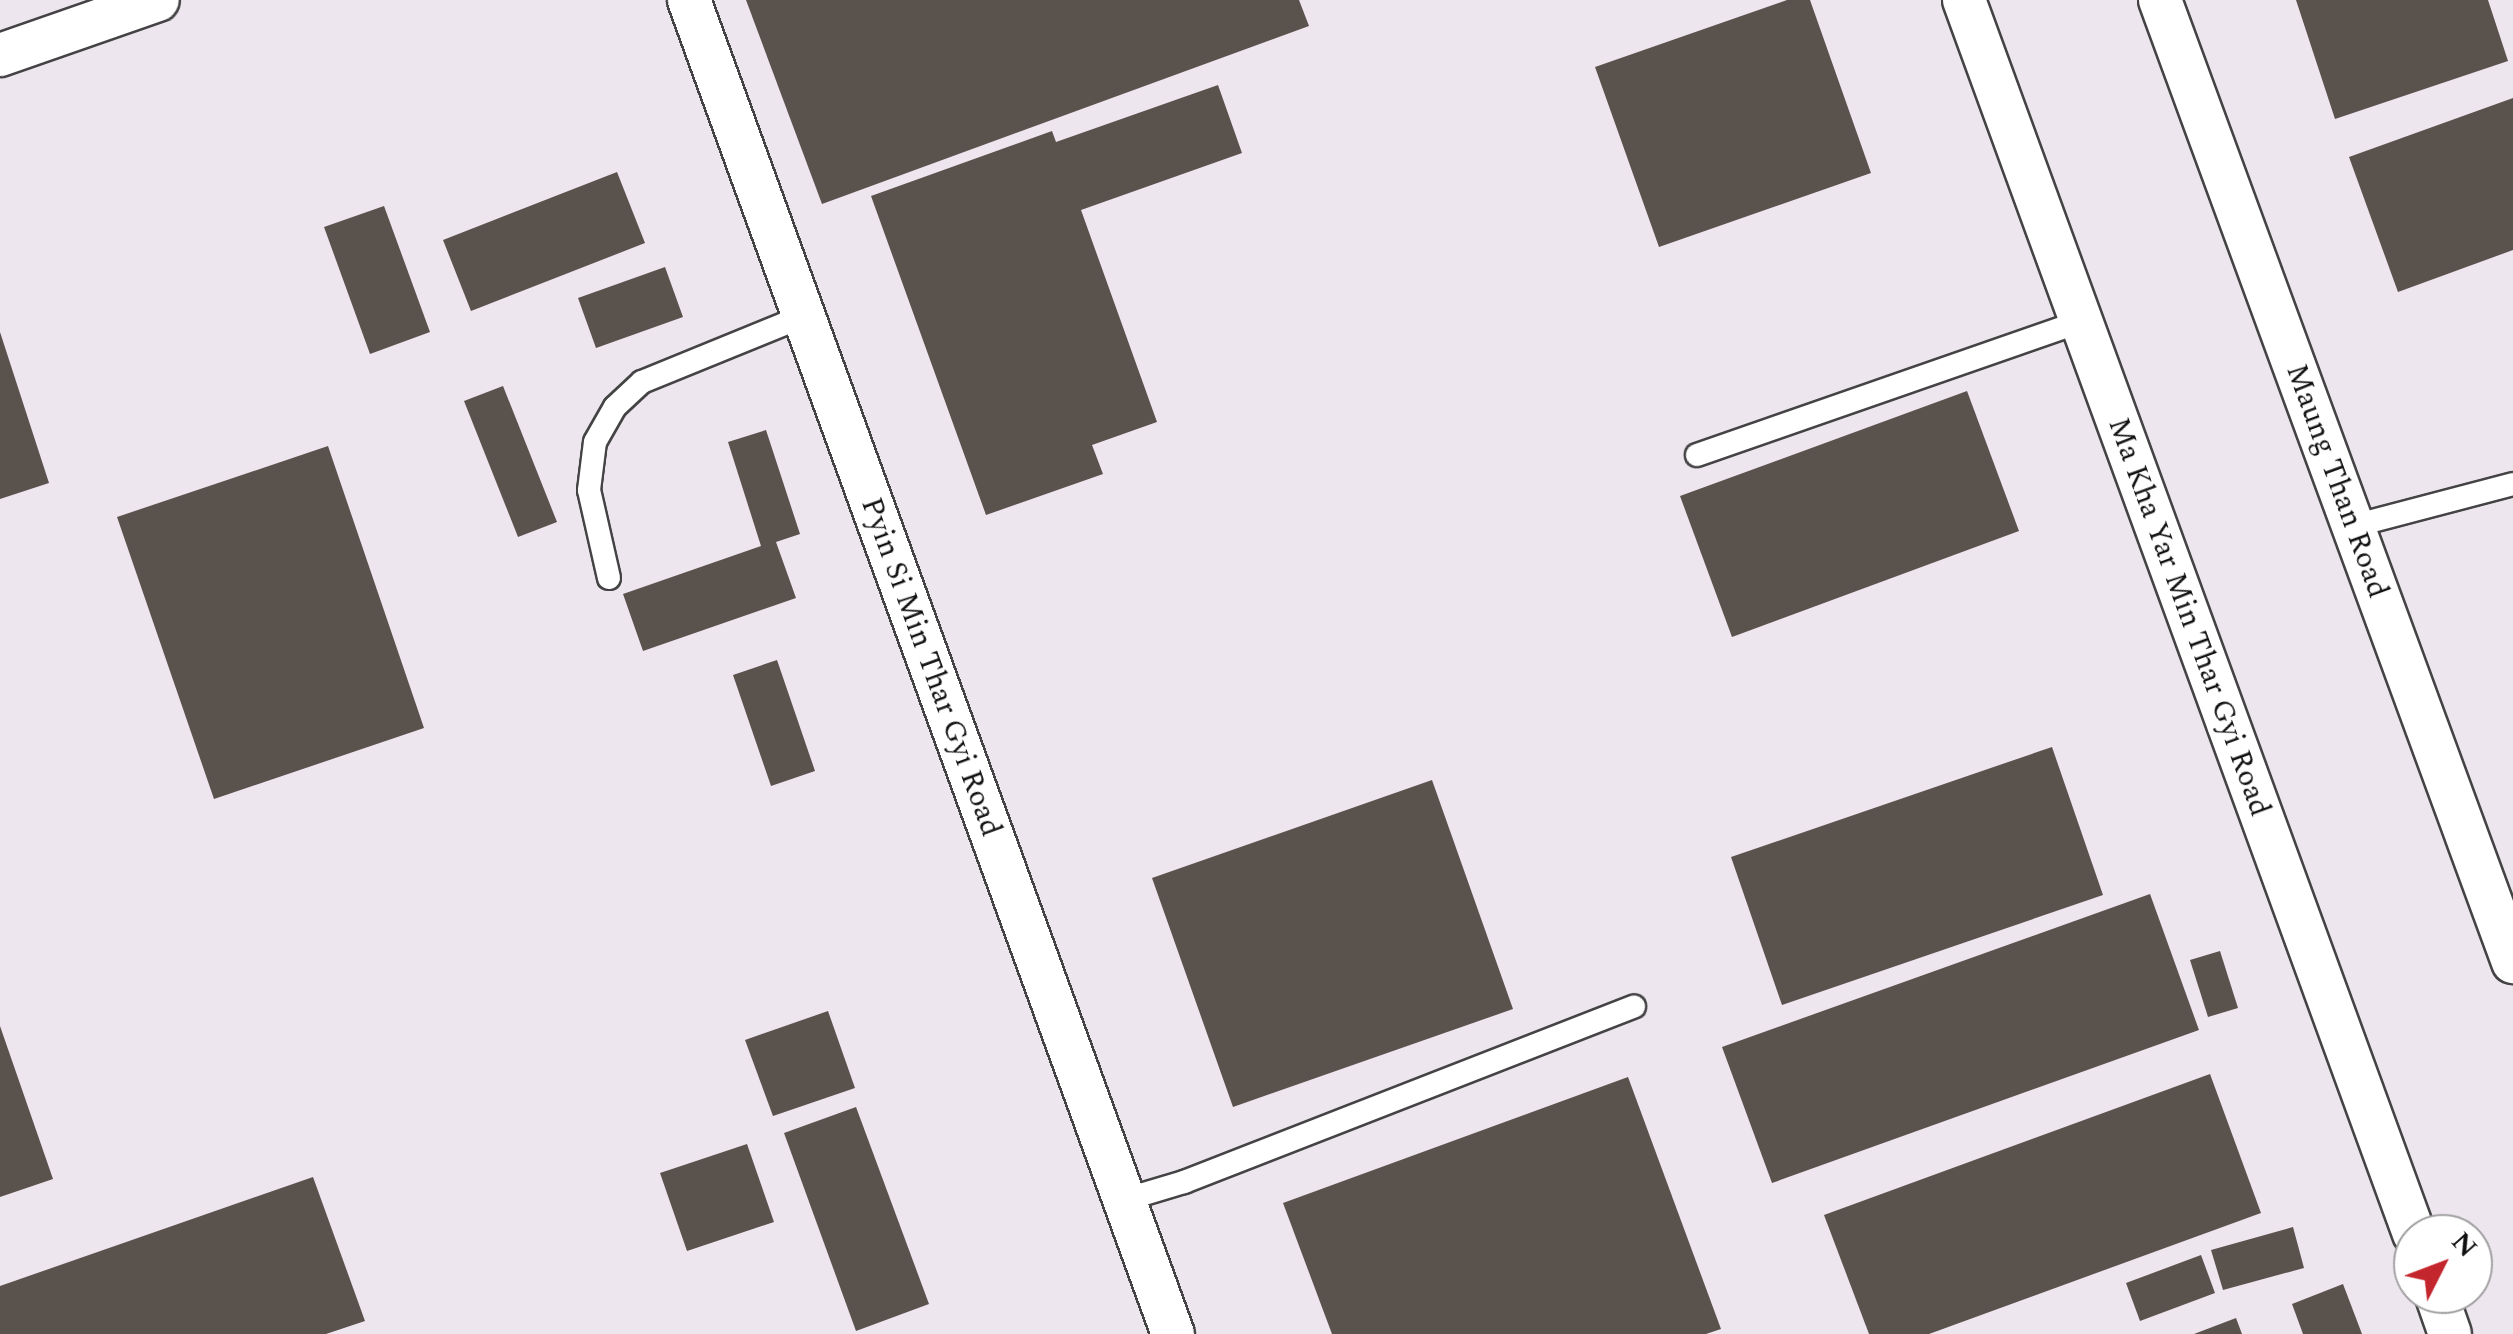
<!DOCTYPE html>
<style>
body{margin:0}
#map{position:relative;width:2513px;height:1334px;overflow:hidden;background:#fffdf5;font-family:Spectral,serif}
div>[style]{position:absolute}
.industrial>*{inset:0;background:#eee6ef}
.building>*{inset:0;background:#5a524d}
.roads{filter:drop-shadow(2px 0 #444) drop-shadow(-2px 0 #444) drop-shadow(0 2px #444) drop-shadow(0 -2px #444)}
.lane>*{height:22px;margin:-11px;padding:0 11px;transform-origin:11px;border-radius:11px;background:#fff}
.street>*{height:42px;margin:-21px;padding:0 21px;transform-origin:21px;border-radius:21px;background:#fff}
span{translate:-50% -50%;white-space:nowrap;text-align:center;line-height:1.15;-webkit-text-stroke:10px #fff;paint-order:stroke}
.street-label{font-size:30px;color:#111}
.north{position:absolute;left:2393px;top:1214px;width:100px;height:100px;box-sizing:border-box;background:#fff;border:2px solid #a0a0a0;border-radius:50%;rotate:48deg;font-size:28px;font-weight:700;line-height:40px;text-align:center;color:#111}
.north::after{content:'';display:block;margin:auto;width:35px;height:45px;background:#c4262e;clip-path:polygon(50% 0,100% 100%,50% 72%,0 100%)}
</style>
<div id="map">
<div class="industrial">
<i style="clip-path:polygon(evenodd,0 0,2513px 0,2513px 1334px,0 1334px,0 0,2413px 1234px,2473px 1234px,2473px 1294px,2413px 1294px,2413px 1234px)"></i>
</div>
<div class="building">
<i style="clip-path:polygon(746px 0,1299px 0,1309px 26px,822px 204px)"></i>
<i style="clip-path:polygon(1787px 0,1810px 0,1871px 173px,1659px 247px,1595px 67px)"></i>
<i style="clip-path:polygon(2296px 0,2488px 0,2508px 61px,2335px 119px)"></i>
<i style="clip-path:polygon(1218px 85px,1242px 153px,1081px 210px,1157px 422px,1092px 445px,1103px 474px,986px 515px,871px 196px,1052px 131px,1056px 142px)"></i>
<i style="clip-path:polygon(2513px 98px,2513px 250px,2398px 292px,2349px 157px)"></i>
<i style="clip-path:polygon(617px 172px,645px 243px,471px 311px,443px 240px)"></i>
<i style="clip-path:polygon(384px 206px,430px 332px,370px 354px,324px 227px)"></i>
<i style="clip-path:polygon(665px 267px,683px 317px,596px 348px,578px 298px)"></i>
<i style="clip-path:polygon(0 332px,49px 483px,0 499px)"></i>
<i style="clip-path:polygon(503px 386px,557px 522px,518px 537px,464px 401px)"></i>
<i style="clip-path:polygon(1967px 391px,2019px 531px,1732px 637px,1680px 496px)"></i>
<i style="clip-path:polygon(766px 430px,800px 534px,776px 542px,796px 598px,643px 651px,623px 594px,761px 546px,728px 442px)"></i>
<i style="clip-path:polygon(328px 446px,424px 728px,214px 799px,117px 517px)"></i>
<i style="clip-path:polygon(777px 660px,815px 771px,771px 786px,733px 675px)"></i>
<i style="clip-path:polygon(2052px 747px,2103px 895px,1782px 1005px,1731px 857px)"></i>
<i style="clip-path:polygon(1432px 780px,1513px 1009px,1233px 1107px,1152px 878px)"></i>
<i style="clip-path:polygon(2150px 894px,2199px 1030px,1772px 1183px,1722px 1047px)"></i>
<i style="clip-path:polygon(2220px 951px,2238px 1008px,2208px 1017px,2190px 960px)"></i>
<i style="clip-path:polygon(828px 1011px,855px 1088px,773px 1116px,745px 1040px)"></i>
<i style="clip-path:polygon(0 1026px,53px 1179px,0 1197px)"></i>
<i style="clip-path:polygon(2210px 1074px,2261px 1213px,1929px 1334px,1869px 1334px,1824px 1215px)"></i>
<i style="clip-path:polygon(1628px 1077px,1721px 1329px,1706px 1334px,1332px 1334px,1283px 1203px)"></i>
<i style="clip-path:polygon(856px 1107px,929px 1304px,856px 1331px,784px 1133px)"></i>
<i style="clip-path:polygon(747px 1144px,774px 1222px,687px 1251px,660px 1173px)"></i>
<i style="clip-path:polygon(313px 1177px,365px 1321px,326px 1334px,0 1334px,0 1286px)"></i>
<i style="clip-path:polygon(2293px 1227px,2304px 1268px,2223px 1290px,2211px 1250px)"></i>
<i style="clip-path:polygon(2201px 1255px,2215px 1293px,2140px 1321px,2126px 1283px)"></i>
<i style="clip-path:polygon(2343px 1284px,2362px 1334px,2303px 1334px,2292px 1304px)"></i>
<i style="clip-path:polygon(2236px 1318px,2242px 1334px,2194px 1334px)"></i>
</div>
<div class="roads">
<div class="lane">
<i style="left:1697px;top:455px;width:407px;rotate:-19.2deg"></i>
<i style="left:2353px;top:526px;width:165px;rotate:-14.7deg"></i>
<i style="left:609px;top:578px;width:90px;rotate:-102.8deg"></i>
<i style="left:589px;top:490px;width:48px;rotate:-82.9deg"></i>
<i style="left:595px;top:442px;width:40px;rotate:-60.3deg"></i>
<i style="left:615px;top:407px;width:37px;rotate:-43deg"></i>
<i style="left:642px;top:382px;width:175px;rotate:-22.2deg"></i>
<i style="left:1124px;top:1200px;width:63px;rotate:-16.7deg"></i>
<i style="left:1184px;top:1182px;width:483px;rotate:-21.3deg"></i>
</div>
<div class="street">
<i style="left:689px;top:0;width:1419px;rotate:70.06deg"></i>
<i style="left:1964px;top:0;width:1313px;rotate:69.96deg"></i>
<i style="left:2160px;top:0;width:1025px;rotate:69.85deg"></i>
<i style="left:0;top:55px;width:167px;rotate:-19.2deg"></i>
<i style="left:2436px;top:1294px;width:42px;rotate:70.7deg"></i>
</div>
</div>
<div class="street-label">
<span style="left:2337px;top:481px;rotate:70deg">Maung Than Road</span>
<span style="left:2189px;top:617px;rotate:70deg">Ma Kha Yar Min Thar Gyi Road</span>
<span style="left:931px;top:667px;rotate:70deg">Pyin Si Min Thar Gyi Road</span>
</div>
<div class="north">N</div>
</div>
